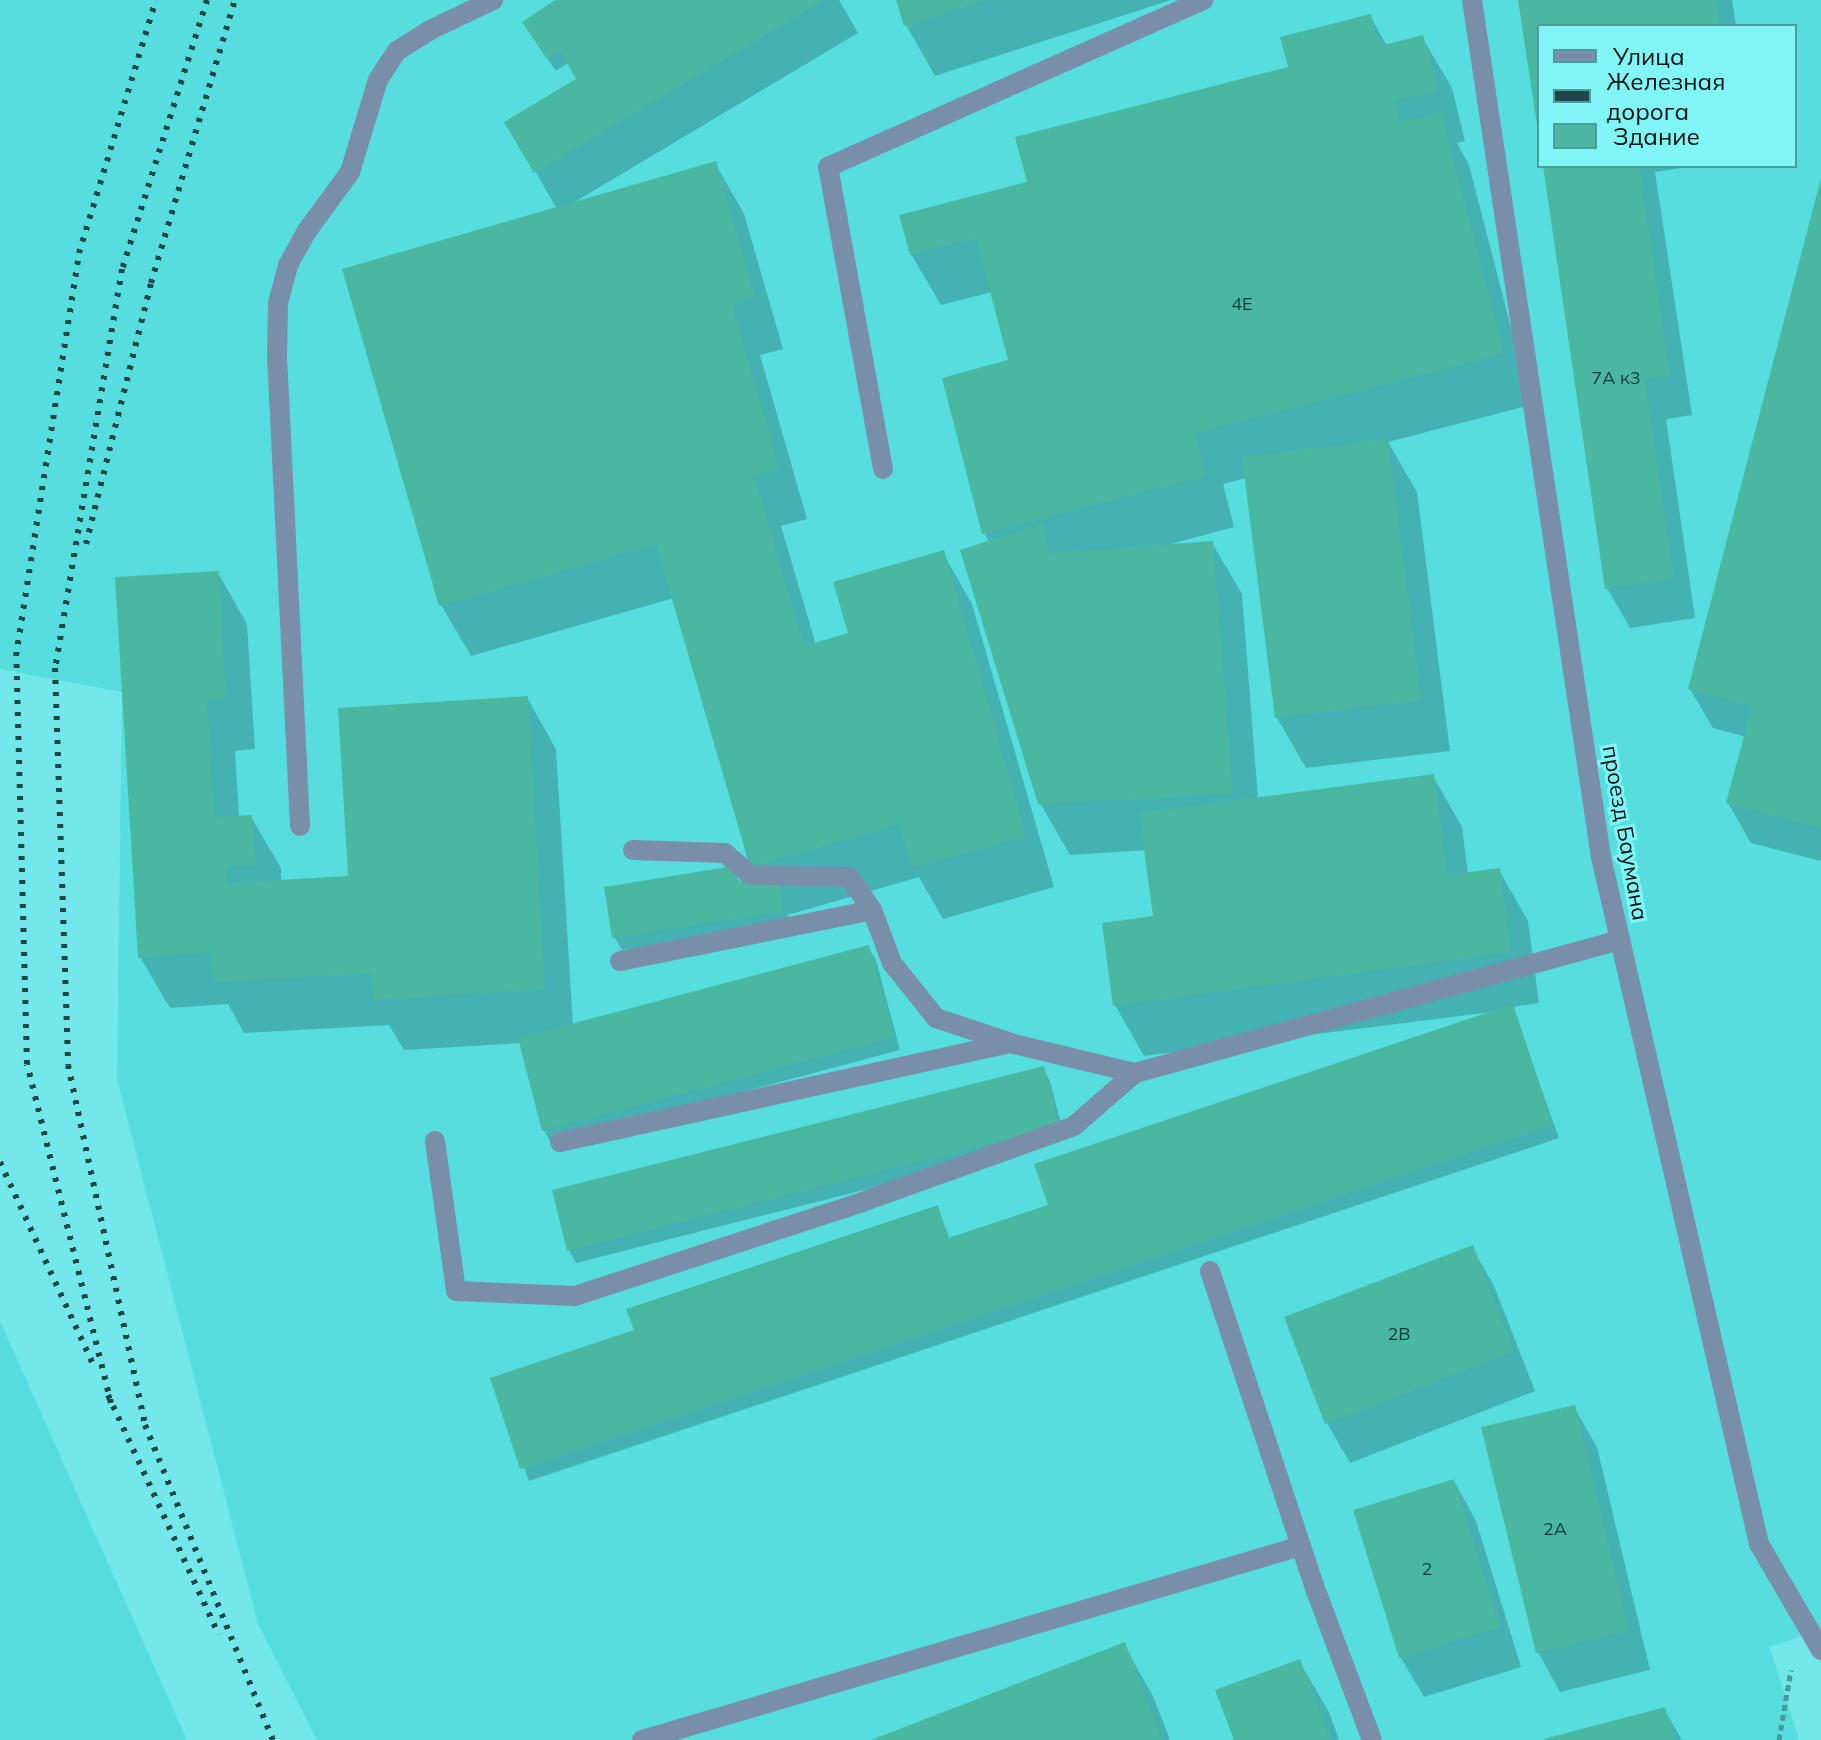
<!DOCTYPE html>
<meta charset="utf-8">
<style>
body{margin:0}
#map{position:relative;width:1821px;height:1740px;overflow:hidden;background:#73e8ea;font-family:Mulish,sans-serif}
div>[style]{position:absolute}
.built>*{inset:0;background:#56dedf}
.shadow>*{inset:0;background:#0003}
.building>*{inset:0;background:#4ab8a0}
.path>*{height:5px;margin-top:-2.5px;transform-origin:0;background:repeating-linear-gradient(90deg,#49999a 0 6px,transparent 0 10px)}
.lane>*{height:20px;margin:-10px;padding:0 10px;transform-origin:10px;border-radius:10px;background:#798ea9}
.street>*{height:20px;margin:-10px;padding:0 10px;transform-origin:10px;border-radius:10px;background:#798ea9}
.rail>*{height:6px;margin-top:-3px;transform-origin:0;background:repeating-linear-gradient(90deg,#1c4647 0 4px,transparent 0 12px)}
span{translate:-50% -50%;white-space:nowrap;text-align:center;line-height:1.15;-webkit-text-stroke:6px #81f6f7;paint-order:stroke}
.number-label{font-size:18px;color:#123c36}
.number-label span{-webkit-text-stroke-width:0}
.street-label{font-size:22px;color:#001212}
.legend{position:absolute;left:1537px;top:24px;width:260px;height:144px;box-sizing:border-box;background:#81f6f7;border:2px solid #4d9b9b;margin:0;padding:10px 14px;list-style:none;font-size:24px;color:#001212}
.legend li{display:flex;align-items:center;gap:16px;height:40px}
.legend b{width:40px;border:2px solid #4d9b9b}
</style>
<div id="map">
<div class="built">
<i style="clip-path:polygon(evenodd,0 0,1821px 0,1821px 1629px,1770px 1647px,1799px 1740px,317px 1740px,258px 1624px,117px 1079px,122px 692px,0 669px,0 0,1539px 26px,1795px 26px,1795px 166px,1539px 166px,1539px 26px)"></i>
<i style="clip-path:polygon(0 1321px,187px 1740px,0 1740px)"></i>
</div>
<div class="shadow">
<i style="clip-path:polygon(558px 0,839px 0,858px 33px,573px 203px,715px 163px,744px 214px,783px 349px,760px 355px,807px 519px,781px 526px,816px 645px,851px 634px,943px 553px,972px 604px,1054px 887px,943px 919px,919px 877px,788px 915px,789px 923px,622px 950px,614px 937px,732px 869px,740px 882px,760px 880px,674px 598px,471px 656px,441px 605px,345px 270px,557px 209px,507px 122px,579px 80px,569px 62px,556px 71px,532px 36px)"></i>
<i style="clip-path:polygon(898px 0,1171px 0,935px 76px,906px 25px)"></i>
<i style="clip-path:polygon(1520px 0,1732px 0,1736px 26px,1539px 26px,1539px 130px)"></i>
<i style="clip-path:polygon(1370px 16px,1387px 46px,1422px 37px,1452px 88px,1465px 141px,1457px 143px,1469px 165px,1531px 405px,1388px 442px,1417px 492px,1450px 751px,1306px 768px,1277px 718px,1246px 478px,1223px 484px,1234px 527px,1171px 544px,1212px 543px,1242px 594px,1258px 799px,1433px 776px,1462px 827px,1468px 874px,1499px 870px,1528px 921px,1539px 1003px,1512px 1007px,1559px 1138px,529px 1481px,492px 1379px,636px 1331px,937px 1207px,950px 1239px,1050px 1206px,1499px 1011px,1144px 1056px,1115px 1005px,1156px 918px,1147px 850px,1070px 855px,1040px 803px,990px 543px,984px 533px,1010px 362px,992px 292px,941px 305px,911px 254px,1029px 184px,1290px 68px)"></i>
<i style="clip-path:polygon(1544px 166px,1696px 166px,1655px 172px,1692px 415px,1666px 419px,1695px 618px,1630px 628px,1607px 588px)"></i>
<i style="clip-path:polygon(1821px 182px,1821px 861px,1751px 843px,1728px 803px,1746px 737px,1713px 728px,1690px 689px)"></i>
<i style="clip-path:polygon(218px 573px,247px 624px,255px 749px,235px 751px,239px 818px,251px 817px,281px 868px,281px 882px,350px 878px,527px 698px,556px 749px,573px 1026px,868px 947px,876px 960px,900px 1050px,551px 1143px,544px 1130px,521px 1043px,404px 1050px,389px 1025px,244px 1033px,228px 1004px,170px 1008px,140px 957px)"></i>
<i style="clip-path:polygon(1043px 1068px,1050px 1081px,1065px 1139px,576px 1263px,569px 1250px)"></i>
<i style="clip-path:polygon(1472px 1247px,1494px 1286px,1535px 1391px,1350px 1463px,1327px 1423px,1287px 1318px)"></i>
<i style="clip-path:polygon(1574px 1407px,1597px 1447px,1650px 1670px,1560px 1692px,1538px 1652px)"></i>
<i style="clip-path:polygon(1454px 1481px,1476px 1521px,1521px 1667px,1424px 1697px,1401px 1658px,1356px 1511px)"></i>
<i style="clip-path:polygon(1124px 1645px,1153px 1696px,1170px 1740px,876px 1740px)"></i>
<i style="clip-path:polygon(1299px 1661px,1329px 1712px,1339px 1740px,1236px 1740px)"></i>
<i style="clip-path:polygon(1664px 1709px,1682px 1740px,1548px 1740px)"></i>
</div>
<div class="building">
<i style="clip-path:polygon(555px 0,824px 0,534px 173px,504px 122px,576px 79px,560px 50px,547px 59px,522px 22px)"></i>
<i style="clip-path:polygon(896px 0,983px 0,983px 1px,904px 26px)"></i>
<i style="clip-path:polygon(1518px 0,1716px 0,1720px 26px,1539px 26px,1537px 125px)"></i>
<i style="clip-path:polygon(1371px 14px,1380px 46px,1423px 35px,1438px 90px,1395px 101px,1400px 123px,1441px 112px,1504px 354px,1195px 433px,1206px 476px,982px 534px,942px 378px,1008px 360px,976px 238px,910px 255px,899px 215px,1027px 182px,1015px 137px,1288px 67px,1280px 37px)"></i>
<i style="clip-path:polygon(716px 161px,755px 298px,732px 304px,779px 468px,754px 475px,804px 646px,848px 633px,833px 582px,944px 550px,1026px 836px,912px 868px,899px 824px,750px 867px,656px 544px,439px 606px,342px 269px)"></i>
<i style="clip-path:polygon(1543px 166px,1639px 166px,1670px 376px,1645px 379px,1674px 579px,1605px 589px)"></i>
<i style="clip-path:polygon(1821px 178px,1821px 828px,1726px 803px,1752px 706px,1688px 689px)"></i>
<i style="clip-path:polygon(1388px 439px,1421px 700px,1275px 718px,1242px 457px)"></i>
<i style="clip-path:polygon(1042px 524px,1050px 553px,1213px 541px,1233px 794px,1038px 804px,960px 550px)"></i>
<i style="clip-path:polygon(219px 571px,226px 699px,207px 700px,214px 817px,252px 815px,256px 865px,227px 867px,227px 883px,348px 876px,338px 708px,528px 696px,545px 989px,373px 1000px,371px 973px,213px 982px,211px 953px,138px 958px,115px 577px)"></i>
<i style="clip-path:polygon(1434px 774px,1447px 875px,1500px 868px,1511px 952px,1113px 1006px,1102px 923px,1153px 916px,1139px 813px)"></i>
<i style="clip-path:polygon(734px 866px,736px 882px,778px 875px,783px 911px,612px 938px,604px 887px)"></i>
<i style="clip-path:polygon(869px 945px,895px 1037px,542px 1131px,518px 1038px)"></i>
<i style="clip-path:polygon(1513px 1004px,1553px 1125px,520px 1469px,490px 1378px,634px 1330px,626px 1309px,938px 1205px,948px 1238px,1048px 1205px,1034px 1164px)"></i>
<i style="clip-path:polygon(1044px 1066px,1059px 1126px,567px 1251px,552px 1190px)"></i>
<i style="clip-path:polygon(1473px 1245px,1514px 1352px,1325px 1424px,1284px 1317px)"></i>
<i style="clip-path:polygon(1575px 1405px,1629px 1631px,1536px 1653px,1481px 1427px)"></i>
<i style="clip-path:polygon(1454px 1479px,1500px 1627px,1399px 1658px,1353px 1510px)"></i>
<i style="clip-path:polygon(1125px 1642px,1162px 1740px,871px 1740px)"></i>
<i style="clip-path:polygon(1300px 1659px,1330px 1740px,1234px 1740px,1215px 1690px)"></i>
<i style="clip-path:polygon(1665px 1707px,1674px 1740px,1544px 1740px,1544px 1739px)"></i>
</div>
<div class="path">
<i style="left:1779px;top:1740px;width:71px;rotate:-80.3deg"></i>
</div>
<div class="lane">
<i style="left:883px;top:469px;width:307px;rotate:-100.3deg"></i>
<i style="left:828px;top:167px;width:411px;rotate:-24deg"></i>
<i style="left:300px;top:826px;width:466px;rotate:-92.8deg"></i>
<i style="left:277px;top:361px;width:58px;rotate:-89deg"></i>
<i style="left:278px;top:303px;width:39px;rotate:-75deg"></i>
<i style="left:288px;top:265px;width:39px;rotate:-61deg"></i>
<i style="left:307px;top:231px;width:73px;rotate:-53.9deg"></i>
<i style="left:350px;top:172px;width:96px;rotate:-73.1deg"></i>
<i style="left:378px;top:80px;width:35px;rotate:-57deg"></i>
<i style="left:397px;top:51px;width:39px;rotate:-32deg"></i>
<i style="left:430px;top:30px;width:70px;rotate:-25.5deg"></i>
<i style="left:633px;top:850px;width:92px;rotate:1.9deg"></i>
<i style="left:725px;top:853px;width:33px;rotate:41deg"></i>
<i style="left:750px;top:875px;width:99px;rotate:1.2deg"></i>
<i style="left:849px;top:877px;width:40px;rotate:55.1deg"></i>
<i style="left:620px;top:961px;width:257px;rotate:-11.4deg"></i>
<i style="left:872px;top:910px;width:57px;rotate:69.3deg"></i>
<i style="left:892px;top:963px;width:70px;rotate:51.3deg"></i>
<i style="left:936px;top:1018px;width:76px;rotate:18.4deg"></i>
<i style="left:435px;top:1141px;width:151px;rotate:82deg"></i>
<i style="left:456px;top:1291px;width:119px;rotate:2.4deg"></i>
<i style="left:575px;top:1296px;width:302px;rotate:-18.1deg"></i>
<i style="left:862px;top:1202px;width:225px;rotate:-19.7deg"></i>
<i style="left:1074px;top:1126px;width:81px;rotate:-41deg"></i>
<i style="left:560px;top:1142px;width:461px;rotate:-12.4deg"></i>
<i style="left:1010px;top:1043px;width:129px;rotate:13.5deg"></i>
<i style="left:1135px;top:1073px;width:503px;rotate:-15.34deg"></i>
<i style="left:1210px;top:1271px;width:337px;rotate:71.7deg"></i>
<i style="left:1316px;top:1591px;width:159px;rotate:69.4deg"></i>
<i style="left:642px;top:1740px;width:687px;rotate:-16.4deg"></i>
</div>
<div class="street">
<i style="left:1472px;top:0;width:867px;rotate:81.44deg"></i>
<i style="left:1601px;top:857px;width:705px;rotate:77.05deg"></i>
<i style="left:1759px;top:1544px;width:123px;rotate:59.7deg"></i>
</div>
<div class="rail">
<i style="left:207px;top:0;width:282px;rotate:107.5deg"></i>
<i style="left:122px;top:269px;width:405px;rotate:99.5deg"></i>
<i style="left:55px;top:668px;width:397px;rotate:88.1deg"></i>
<i style="left:68px;top:1065px;width:368px;rotate:77.9deg"></i>
<i style="left:145px;top:1425px;width:340px;rotate:67.9deg"></i>
<i style="left:86px;top:544px;width:269px;rotate:-76deg"></i>
<i style="left:151px;top:283px;width:295px;rotate:-73.5deg"></i>
<i style="left:0;top:1162px;width:225px;rotate:65.3deg"></i>
<i style="left:108px;top:1395px;width:264px;rotate:65.2deg"></i>
<i style="left:111px;top:1403px;width:349px;rotate:-103.9deg"></i>
<i style="left:27px;top:1064px;width:408px;rotate:-91.5deg"></i>
<i style="left:16px;top:656px;width:408px;rotate:-81.1deg"></i>
<i style="left:79px;top:253px;width:264px;rotate:-73.1deg"></i>
</div>
<div class="number-label">
<span style="left:1242px;top:304px">4E</span>
<span style="left:1616px;top:378px">7А к3</span>
<span style="left:1399px;top:1334px">2B</span>
<span style="left:1555px;top:1529px">2A</span>
<span style="left:1427px;top:1569px">2</span>
</div>
<div class="street-label">
<span style="left:1625px;top:833px;rotate:80deg">проезд Баумана</span>
</div>
<ul class="legend">
<li><b style="height:10px;background:#798ea9"></b>Улица</li>
<li><b style="height:10px;background:#1c4647"></b>Железная дорога</li>
<li><b style="height:22px;background:#4ab8a0"></b>Здание</li>
</ul>
</div>
